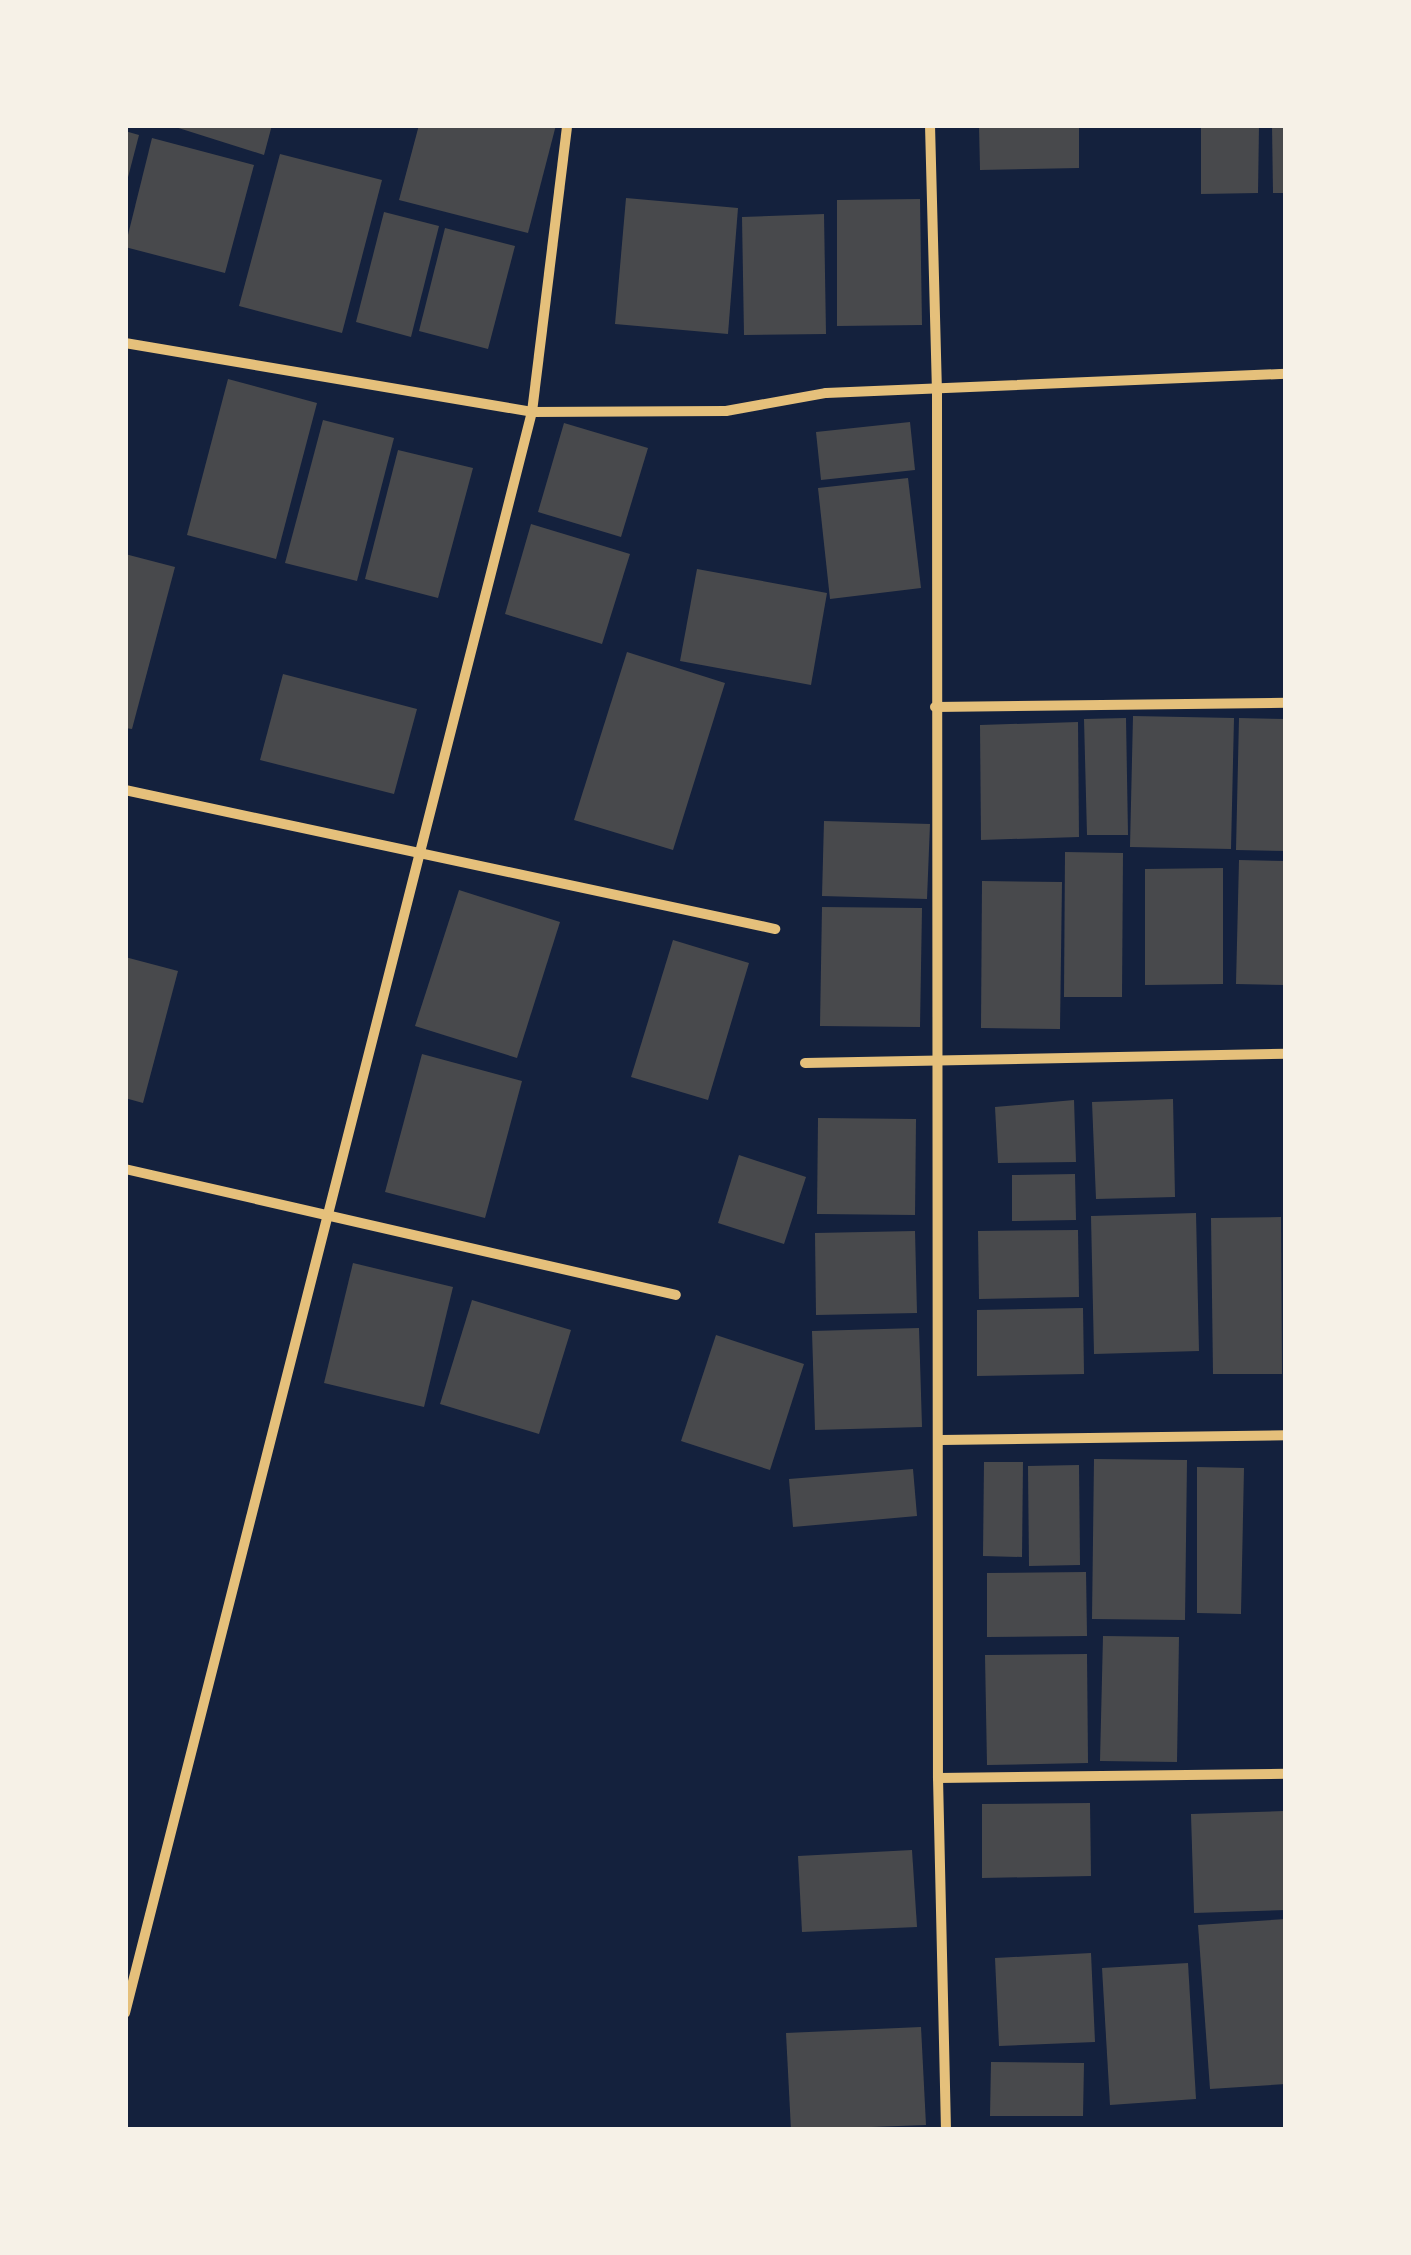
<!DOCTYPE html>
<style>
body{margin:0}
#map{position:relative;width:1411px;height:2255px;overflow:hidden;background:#14213d;font-family:Signika,sans-serif}
div>[style]{position:absolute}
.building>*{inset:0;background:#48494c}
.minor>*{height:10px;margin:-5px;padding:0 5px;transform-origin:5px;border-radius:5px;background:#e5c07b}
span{translate:-50% -50%;white-space:nowrap;text-align:center;line-height:1.15;-webkit-text-stroke:8px #f6f1e7;paint-order:stroke}
.frame{position:absolute;inset:0;border:128px solid #f6f1e7;pointer-events:none}
</style>
<div id="map">
<div class="building">
<i style="clip-path:polygon(169px 125px,272px 125px,264px 155px)"></i>
<i style="clip-path:polygon(419px 125px,556px 125px,528px 233px,399px 200px)"></i>
<i style="clip-path:polygon(979px 125px,1079px 125px,1079px 168px,980px 170px)"></i>
<i style="clip-path:polygon(1201px 125px,1259px 125px,1258px 193px,1201px 194px)"></i>
<i style="clip-path:polygon(1272px 125px,1286px 125px,1286px 193px,1273px 193px)"></i>
<i style="clip-path:polygon(125px 131px,139px 135px,126px 185px,125px 185px)"></i>
<i style="clip-path:polygon(152px 138px,254px 165px,225px 273px,125px 247px)"></i>
<i style="clip-path:polygon(280px 154px,382px 180px,342px 333px,239px 306px)"></i>
<i style="clip-path:polygon(626px 198px,738px 208px,728px 334px,615px 324px)"></i>
<i style="clip-path:polygon(920px 199px,922px 325px,837px 326px,837px 200px)"></i>
<i style="clip-path:polygon(384px 212px,439px 226px,411px 337px,356px 322px)"></i>
<i style="clip-path:polygon(824px 214px,826px 334px,744px 335px,742px 217px)"></i>
<i style="clip-path:polygon(445px 228px,515px 246px,488px 349px,419px 331px)"></i>
<i style="clip-path:polygon(228px 379px,317px 403px,276px 559px,187px 535px)"></i>
<i style="clip-path:polygon(323px 420px,394px 438px,357px 581px,285px 563px)"></i>
<i style="clip-path:polygon(910px 422px,915px 470px,821px 480px,816px 432px)"></i>
<i style="clip-path:polygon(564px 423px,648px 448px,621px 537px,538px 512px)"></i>
<i style="clip-path:polygon(398px 450px,473px 468px,438px 598px,365px 579px)"></i>
<i style="clip-path:polygon(908px 478px,921px 588px,830px 599px,818px 488px)"></i>
<i style="clip-path:polygon(531px 524px,630px 554px,602px 644px,505px 614px)"></i>
<i style="clip-path:polygon(125px 554px,175px 567px,132px 729px,125px 728px)"></i>
<i style="clip-path:polygon(697px 569px,827px 593px,811px 685px,680px 661px)"></i>
<i style="clip-path:polygon(627px 652px,725px 683px,673px 850px,574px 820px)"></i>
<i style="clip-path:polygon(283px 674px,417px 709px,394px 794px,260px 760px)"></i>
<i style="clip-path:polygon(1133px 716px,1234px 718px,1231px 849px,1130px 847px)"></i>
<i style="clip-path:polygon(1126px 718px,1128px 835px,1087px 835px,1084px 719px)"></i>
<i style="clip-path:polygon(1239px 718px,1286px 719px,1286px 851px,1236px 850px)"></i>
<i style="clip-path:polygon(1078px 722px,1079px 837px,981px 840px,980px 725px)"></i>
<i style="clip-path:polygon(824px 821px,930px 824px,927px 899px,822px 896px)"></i>
<i style="clip-path:polygon(1065px 852px,1123px 853px,1122px 997px,1064px 997px)"></i>
<i style="clip-path:polygon(1239px 860px,1286px 861px,1286px 985px,1236px 984px)"></i>
<i style="clip-path:polygon(1223px 868px,1223px 984px,1145px 985px,1145px 869px)"></i>
<i style="clip-path:polygon(982px 881px,1062px 882px,1060px 1029px,981px 1028px)"></i>
<i style="clip-path:polygon(459px 890px,560px 922px,517px 1058px,415px 1026px)"></i>
<i style="clip-path:polygon(822px 907px,922px 908px,920px 1027px,820px 1026px)"></i>
<i style="clip-path:polygon(673px 940px,749px 963px,708px 1100px,631px 1077px)"></i>
<i style="clip-path:polygon(125px 957px,178px 971px,143px 1103px,125px 1098px)"></i>
<i style="clip-path:polygon(422px 1054px,522px 1081px,485px 1218px,385px 1192px)"></i>
<i style="clip-path:polygon(1173px 1099px,1175px 1197px,1096px 1199px,1092px 1102px)"></i>
<i style="clip-path:polygon(1074px 1100px,1076px 1162px,998px 1163px,995px 1107px)"></i>
<i style="clip-path:polygon(818px 1118px,916px 1119px,915px 1215px,817px 1214px)"></i>
<i style="clip-path:polygon(739px 1155px,806px 1177px,784px 1244px,718px 1223px)"></i>
<i style="clip-path:polygon(1075px 1174px,1076px 1220px,1012px 1221px,1012px 1175px)"></i>
<i style="clip-path:polygon(1196px 1213px,1199px 1351px,1094px 1354px,1091px 1216px)"></i>
<i style="clip-path:polygon(1281px 1217px,1282px 1374px,1213px 1374px,1211px 1218px)"></i>
<i style="clip-path:polygon(1078px 1230px,1079px 1297px,979px 1299px,978px 1231px)"></i>
<i style="clip-path:polygon(915px 1231px,917px 1313px,816px 1315px,815px 1233px)"></i>
<i style="clip-path:polygon(353px 1263px,453px 1287px,424px 1407px,324px 1383px)"></i>
<i style="clip-path:polygon(472px 1300px,571px 1330px,539px 1434px,440px 1404px)"></i>
<i style="clip-path:polygon(1083px 1308px,1084px 1374px,977px 1376px,977px 1310px)"></i>
<i style="clip-path:polygon(919px 1328px,922px 1427px,815px 1430px,812px 1331px)"></i>
<i style="clip-path:polygon(716px 1335px,804px 1364px,770px 1470px,681px 1441px)"></i>
<i style="clip-path:polygon(1094px 1459px,1187px 1460px,1185px 1620px,1092px 1619px)"></i>
<i style="clip-path:polygon(984px 1462px,1023px 1462px,1022px 1557px,983px 1556px)"></i>
<i style="clip-path:polygon(1079px 1465px,1080px 1565px,1029px 1566px,1028px 1466px)"></i>
<i style="clip-path:polygon(1197px 1467px,1244px 1468px,1241px 1614px,1197px 1613px)"></i>
<i style="clip-path:polygon(913px 1469px,917px 1516px,793px 1527px,789px 1479px)"></i>
<i style="clip-path:polygon(1086px 1572px,1087px 1636px,987px 1637px,987px 1573px)"></i>
<i style="clip-path:polygon(1103px 1636px,1179px 1637px,1177px 1762px,1100px 1761px)"></i>
<i style="clip-path:polygon(1087px 1654px,1088px 1763px,987px 1765px,985px 1655px)"></i>
<i style="clip-path:polygon(1090px 1803px,1091px 1876px,982px 1878px,982px 1804px)"></i>
<i style="clip-path:polygon(1284px 1811px,1286px 1910px,1194px 1913px,1191px 1814px)"></i>
<i style="clip-path:polygon(912px 1850px,917px 1927px,802px 1932px,798px 1856px)"></i>
<i style="clip-path:polygon(1286px 1919px,1286px 2084px,1210px 2089px,1198px 1925px)"></i>
<i style="clip-path:polygon(1091px 1953px,1095px 2042px,999px 2046px,995px 1958px)"></i>
<i style="clip-path:polygon(1188px 1963px,1196px 2099px,1110px 2105px,1102px 1968px)"></i>
<i style="clip-path:polygon(921px 2027px,926px 2125px,791px 2130px,786px 2033px)"></i>
<i style="clip-path:polygon(991px 2062px,1084px 2063px,1083px 2116px,990px 2116px)"></i>
</div>
<div class="minor">
<i style="left:930px;top:125px;width:264px;rotate:88.5deg"></i>
<i style="left:937px;top:389px;width:1389px;rotate:89.96deg"></i>
<i style="left:938px;top:1778px;width:352px;rotate:88.7deg"></i>
<i style="left:125px;top:343px;width:413px;rotate:9.6deg"></i>
<i style="left:532px;top:412px;width:194px;rotate:-0.3deg"></i>
<i style="left:726px;top:411px;width:102px;rotate:-10.2deg"></i>
<i style="left:826px;top:393px;width:460px;rotate:-2.4deg"></i>
<i style="left:935px;top:707px;width:351px;rotate:-0.7deg"></i>
<i style="left:125px;top:790px;width:665px;rotate:12.07deg"></i>
<i style="left:805px;top:1063px;width:481px;rotate:-1.1deg"></i>
<i style="left:125px;top:1169px;width:565px;rotate:12.88deg"></i>
<i style="left:941px;top:1440px;width:345px;rotate:-0.8deg"></i>
<i style="left:938px;top:1778px;width:348px;rotate:-0.7deg"></i>
<i style="left:125px;top:2013px;width:1652px;rotate:-75.74deg"></i>
<i style="left:532px;top:412px;width:289px;rotate:-83deg"></i>
</div>
<div class="frame"></div>
</div>
